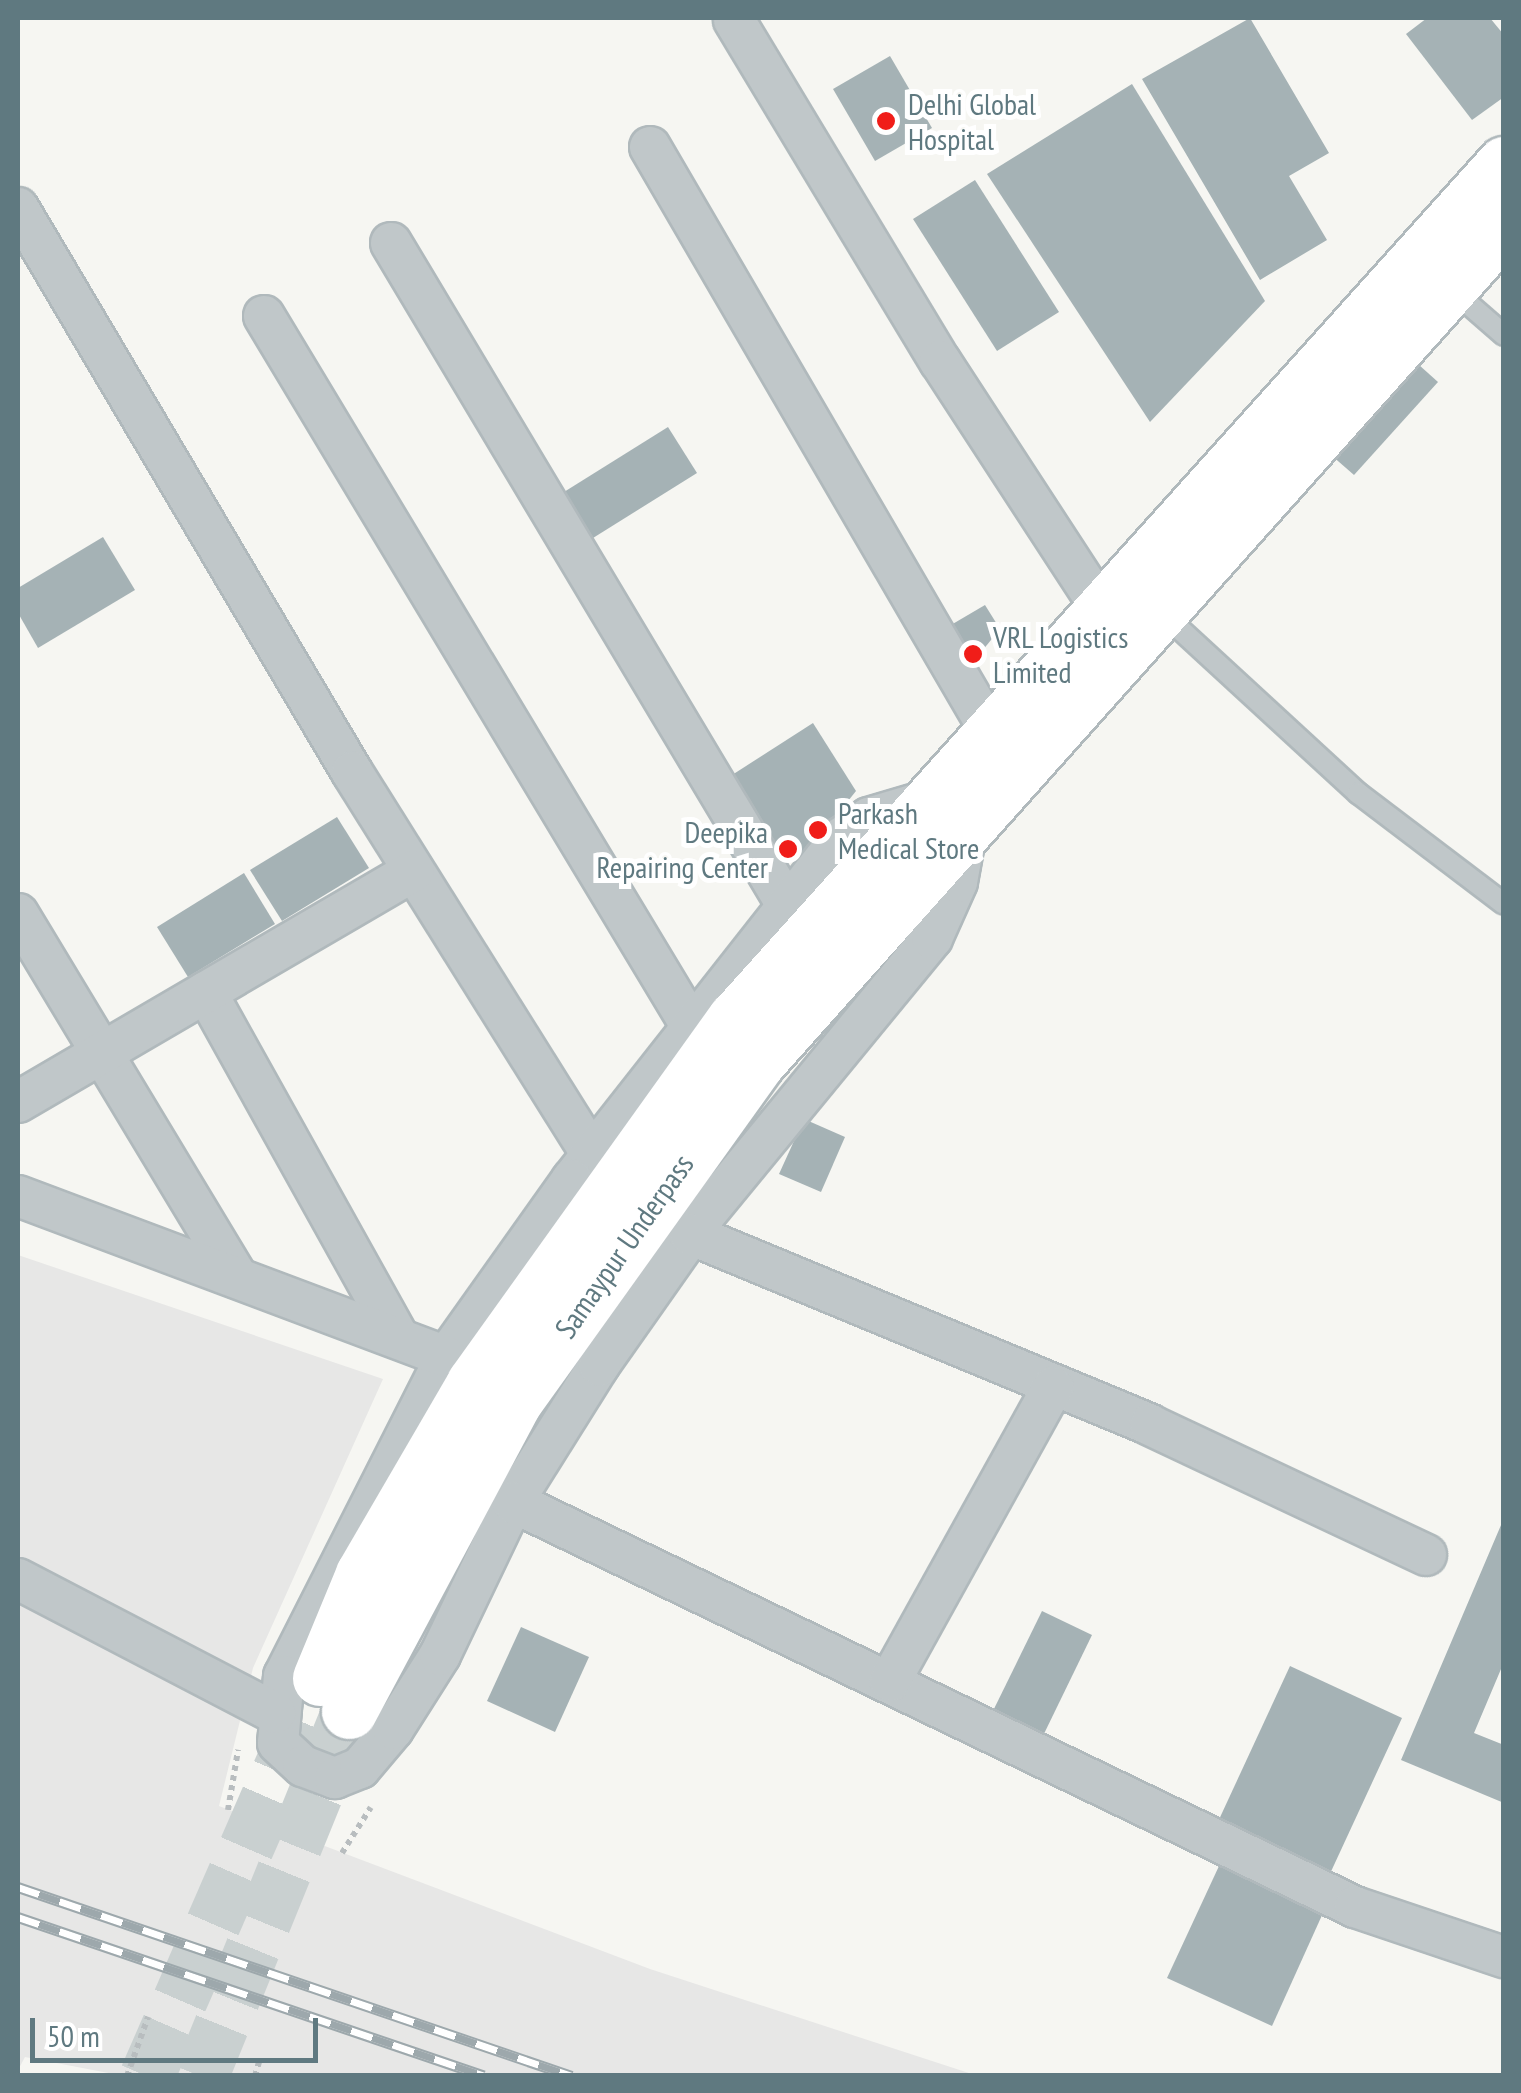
<!DOCTYPE html>
<style>
body{margin:0}
#map{position:relative;width:1521px;height:2093px;overflow:hidden;background:#f6f6f2;font-family:"PT Sans Narrow",sans-serif}
div>[style]{position:absolute}
.built>*{inset:0;background:#e7e7e6}
.building>*{inset:0;background:#a5b2b5}
.secondary-tunnel>*{height:55px;margin-top:-27.5px;transform-origin:0;background:repeating-linear-gradient(90deg,#c9d0d0 0 55px,transparent 0 83px)}
.path>*{height:6px;margin-top:-3px;transform-origin:0;background:repeating-linear-gradient(90deg,#b8bdbf 0 5px,transparent 0 10px)}
.roads{filter:drop-shadow(2px 0 #b0b9bc) drop-shadow(-2px 0 #b0b9bc) drop-shadow(0 2px #b0b9bc) drop-shadow(0 -2px #b0b9bc)}
.service>*{height:20px;margin:-10px;padding:0 10px;transform-origin:10px;border-radius:10px;background:#c0c7c9}
.minor>*{height:40px;margin:-20px;padding:0 20px;transform-origin:20px;border-radius:20px;background:#c0c7c9}
.secondary>*{height:55px;margin:-27.5px;padding:0 27.5px;transform-origin:27.5px;border-radius:27.5px;background:#fff}
.rail>*{height:11px;margin-top:-5.5px;transform-origin:0;background:repeating-linear-gradient(90deg,#fff 0 22px,#9da8ac 0 44px);box-sizing:border-box;border-block:2px solid #9da8ac}
.dots>*{width:28px;height:28px;translate:-50% -50%;box-sizing:border-box;border:5px solid #fff;border-radius:50%}
span{translate:-50% -50%;white-space:nowrap;text-align:center;line-height:1.15;-webkit-text-stroke:10px #fff;paint-order:stroke}
.poi-label{font-size:30px;color:#5f7980}
.left{translate:0 -50%;text-align:left}
.right{translate:-100% -50%;text-align:right}
.street-label{font-size:30px;color:#5f7980}
.frame{position:absolute;inset:0;border:20px solid #5f7980;pointer-events:none}
.scale{position:absolute;left:30px;top:2018px;width:288px;height:45px;box-sizing:border-box;border:5px solid #5f7980;border-top:0;padding-left:12px;font-size:30px;line-height:35px;white-space:nowrap;color:#5f7980;-webkit-text-stroke:8px #fff;paint-order:stroke}
</style>
<div id="map">
<div class="built">
<i style="clip-path:polygon(18px 1255px,383px 1379px,253px 1668px,219px 1806px,650px 1969px,975px 2075px,124px 2076px,25px 2057px,18px 2070px)"></i>
</div>
<div class="building">
<i style="clip-path:polygon(1250px 18px,1329px 153px,1289px 176px,1327px 240px,1260px 280px,1142px 79px)"></i>
<i style="clip-path:polygon(1427px 18px,1490px 18px,1504px 35px,1504px 97px,1472px 120px,1406px 34px)"></i>
<i style="clip-path:polygon(890px 56px,932px 128px,875px 161px,833px 89px)"></i>
<i style="clip-path:polygon(1132px 84px,1265px 301px,1150px 422px,987px 174px)"></i>
<i style="clip-path:polygon(975px 180px,1059px 312px,997px 351px,913px 219px)"></i>
<i style="clip-path:polygon(1399px 347px,1438px 382px,1354px 475px,1315px 441px)"></i>
<i style="clip-path:polygon(668px 427px,697px 473px,593px 538px,564px 492px)"></i>
<i style="clip-path:polygon(103px 537px,135px 590px,38px 648px,18px 613px,18px 588px)"></i>
<i style="clip-path:polygon(985px 605px,1000px 629px,964px 673px,939px 632px)"></i>
<i style="clip-path:polygon(813px 723px,856px 791px,813px 845px,772px 871px,718px 784px)"></i>
<i style="clip-path:polygon(337px 817px,369px 868px,282px 921px,250px 870px)"></i>
<i style="clip-path:polygon(244px 873px,275px 924px,188px 977px,157px 927px)"></i>
<i style="clip-path:polygon(804px 1119px,845px 1137px,821px 1192px,779px 1174px)"></i>
<i style="clip-path:polygon(1504px 1518px,1504px 1662px,1474px 1733px,1504px 1745px,1504px 1803px,1401px 1760px)"></i>
<i style="clip-path:polygon(1042px 1611px,1092px 1635px,1040px 1742px,990px 1717px)"></i>
<i style="clip-path:polygon(521px 1627px,589px 1657px,555px 1732px,487px 1701px)"></i>
<i style="clip-path:polygon(1290px 1666px,1402px 1718px,1328px 1878px,1216px 1826px)"></i>
<i style="clip-path:polygon(1219px 1866px,1323px 1913px,1272px 2026px,1167px 1978px)"></i>
</div>
<div class="secondary-tunnel">
<i style="left:147px;top:2076px;width:434px;rotate:-66.5deg"></i>
<i style="left:201px;top:2076px;width:394px;rotate:-67.9deg"></i>
</div>
<div class="path">
<i style="left:228px;top:1810px;width:61px;rotate:-80.5deg"></i>
<i style="left:342px;top:1853px;width:54px;rotate:-57.8deg"></i>
<i style="left:127px;top:2076px;width:63px;rotate:-70.4deg"></i>
<i style="left:255px;top:2076px;width:18px;rotate:-74deg"></i>
</div>
<div class="roads">
<div class="service">
<i style="left:1449px;top:287px;width:73px;rotate:41.1deg"></i>
<i style="left:1161px;top:612px;width:268px;rotate:42.6deg"></i>
<i style="left:1358px;top:793px;width:183px;rotate:37.2deg"></i>
</div>
<div class="minor">
<i style="left:734px;top:20px;width:398px;rotate:58.9deg"></i>
<i style="left:940px;top:361px;width:322px;rotate:56.9deg"></i>
<i style="left:650px;top:147px;width:679px;rotate:59.77deg"></i>
<i style="left:18px;top:208px;width:655px;rotate:59.37deg"></i>
<i style="left:352px;top:772px;width:452px;rotate:57.9deg"></i>
<i style="left:391px;top:243px;width:771px;rotate:59.11deg"></i>
<i style="left:264px;top:316px;width:830px;rotate:58.95deg"></i>
<i style="left:933px;top:799px;width:67px;rotate:163.5deg"></i>
<i style="left:869px;top:818px;width:34px;rotate:144deg"></i>
<i style="left:841px;top:838px;width:435px;rotate:128.2deg"></i>
<i style="left:572px;top:1180px;width:217px;rotate:125.4deg"></i>
<i style="left:446px;top:1357px;width:358px;rotate:116.9deg"></i>
<i style="left:284px;top:1676px;width:67px;rotate:95.1deg"></i>
<i style="left:278px;top:1743px;width:34px;rotate:43deg"></i>
<i style="left:303px;top:1766px;width:34px;rotate:21deg"></i>
<i style="left:335px;top:1778px;width:27px;rotate:-22deg"></i>
<i style="left:360px;top:1768px;width:51px;rotate:-49.8deg"></i>
<i style="left:393px;top:1729px;width:88px;rotate:-57.6deg"></i>
<i style="left:440px;top:1655px;width:170px;rotate:-64.5deg"></i>
<i style="left:513px;top:1502px;width:162px;rotate:-57.9deg"></i>
<i style="left:599px;top:1365px;width:186px;rotate:-54.9deg"></i>
<i style="left:706px;top:1213px;width:356px;rotate:-50.6deg"></i>
<i style="left:932px;top:938px;width:61px;rotate:-65.9deg"></i>
<i style="left:957px;top:882px;width:56px;rotate:-79.7deg"></i>
<i style="left:18px;top:914px;width:425px;rotate:58.9deg"></i>
<i style="left:206px;top:992px;width:390px;rotate:60.9deg"></i>
<i style="left:18px;top:1102px;width:458px;rotate:-30.3deg"></i>
<i style="left:18px;top:1196px;width:457px;rotate:20.6deg"></i>
<i style="left:690px;top:1234px;width:498px;rotate:22.5deg"></i>
<i style="left:1150px;top:1425px;width:305px;rotate:25.2deg"></i>
<i style="left:513px;top:1502px;width:934px;rotate:25.69deg"></i>
<i style="left:1355px;top:1907px;width:157px;rotate:18.6deg"></i>
<i style="left:18px;top:1579px;width:290px;rotate:27.5deg"></i>
<i style="left:890px;top:1681px;width:336px;rotate:-61deg"></i>
</div>
<div class="secondary">
<i style="left:320px;top:1678px;width:113px;rotate:-67.5deg"></i>
<i style="left:363px;top:1574px;width:221px;rotate:-59.8deg"></i>
<i style="left:474px;top:1383px;width:448px;rotate:-54.4deg"></i>
<i style="left:735px;top:1019px;width:1150px;rotate:-48.03deg"></i>
<i style="left:349px;top:1711px;width:350px;rotate:-61.9deg"></i>
<i style="left:514px;top:1402px;width:422px;rotate:-54.4deg"></i>
<i style="left:760px;top:1059px;width:1117px;rotate:-48.23deg"></i>
</div>
</div>
<div class="rail">
<i style="left:18px;top:1887px;width:585px;rotate:18.84deg"></i>
<i style="left:18px;top:1917px;width:492px;rotate:18.8deg"></i>
</div>
<div class="dots">
<i style="left:886px;top:121px;background:#f01d19"></i>
<i style="left:973px;top:654px;background:#f01d19"></i>
<i style="left:818px;top:830px;background:#f01d19"></i>
<i style="left:788px;top:849px;background:#f01d19"></i>
</div>
<div class="poi-label">
<span class="left" style="left:908px;top:121px">Delhi Global<br>Hospital</span>
<span class="left" style="left:993px;top:654px">VRL Logistics<br>Limited</span>
<span class="left" style="left:838px;top:830px">Parkash<br>Medical Store</span>
<span class="right" style="left:768px;top:849px">Deepika<br>Repairing Center</span>
</div>
<div class="street-label">
<span style="left:624px;top:1246px;rotate:-55deg">Samaypur Underpass</span>
</div>
<div class="frame"></div>
<div class="scale">50 m</div>
</div>
